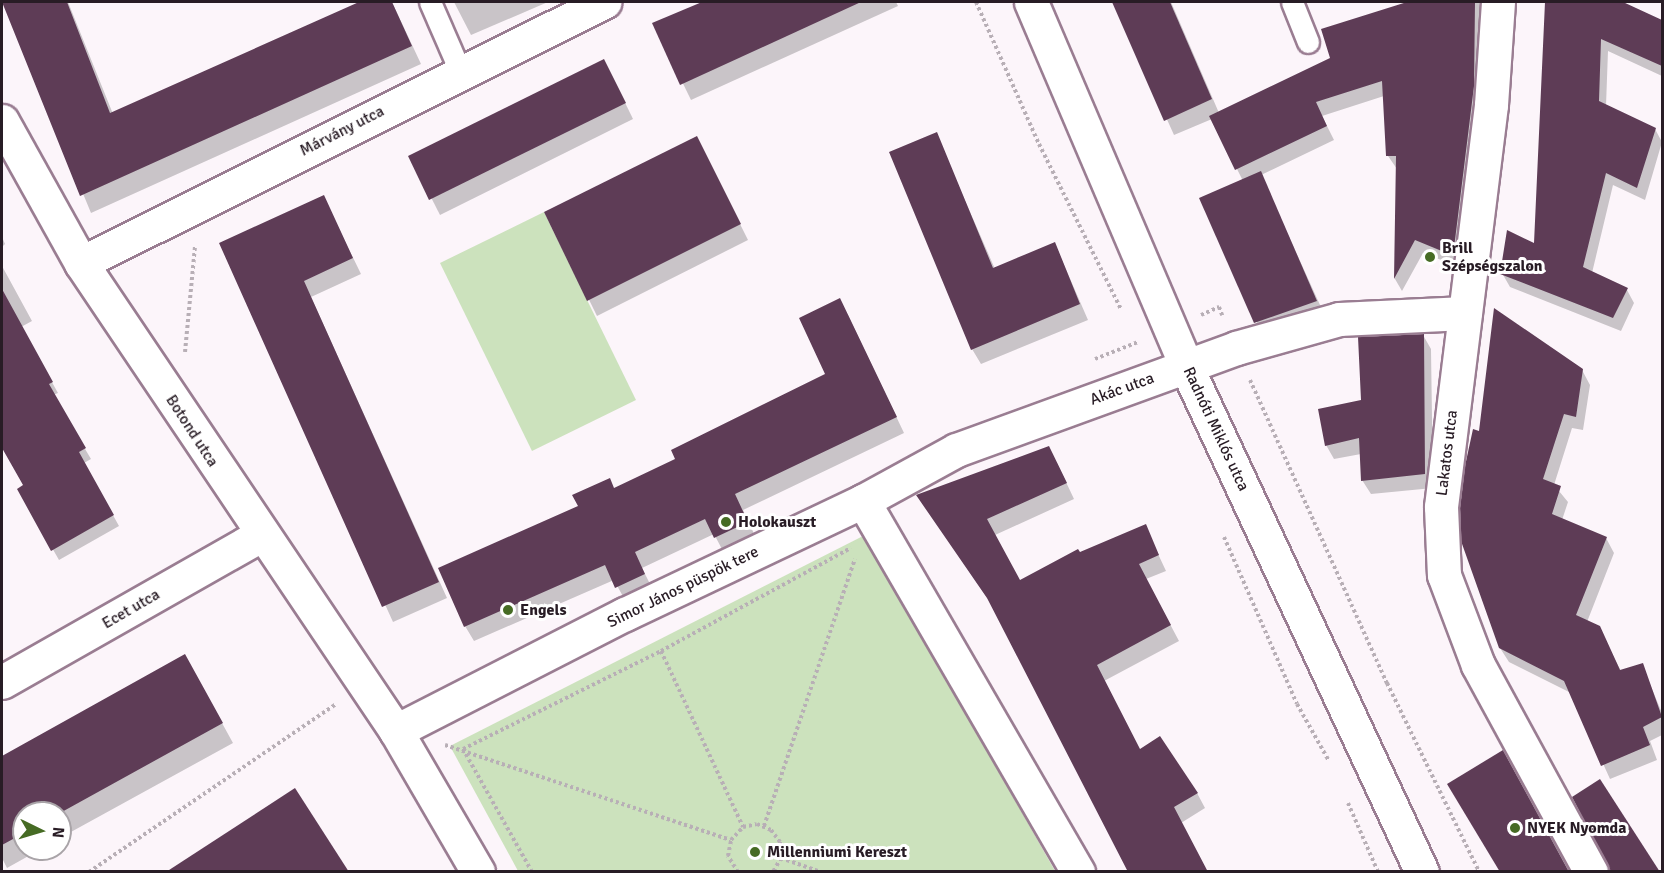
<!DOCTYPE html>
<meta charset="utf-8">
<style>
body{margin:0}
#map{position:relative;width:1664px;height:873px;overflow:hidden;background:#fcf5fa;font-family:Signika,sans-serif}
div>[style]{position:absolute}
.green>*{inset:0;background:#cce2bd}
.shadow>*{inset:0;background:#0003}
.building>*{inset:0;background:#5e3c56}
.path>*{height:4px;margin-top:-2px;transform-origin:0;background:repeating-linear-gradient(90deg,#b8afb6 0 3px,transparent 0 6px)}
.roads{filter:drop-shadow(2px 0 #9a7d92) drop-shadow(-2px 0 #9a7d92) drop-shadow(0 2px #9a7d92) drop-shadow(0 -2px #9a7d92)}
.service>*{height:21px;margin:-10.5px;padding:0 10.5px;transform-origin:10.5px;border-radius:10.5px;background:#fff}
.minor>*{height:33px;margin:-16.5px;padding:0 16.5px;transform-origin:16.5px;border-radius:16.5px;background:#fff}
.tertiary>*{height:33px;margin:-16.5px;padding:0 16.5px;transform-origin:16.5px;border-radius:16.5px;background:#fff}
.dots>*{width:16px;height:16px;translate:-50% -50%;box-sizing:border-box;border:3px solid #fff;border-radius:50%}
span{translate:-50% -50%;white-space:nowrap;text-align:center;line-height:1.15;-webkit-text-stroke:6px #fff;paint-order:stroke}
.street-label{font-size:16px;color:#281c25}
.poi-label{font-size:16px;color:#281c25;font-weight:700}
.left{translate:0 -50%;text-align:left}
.frame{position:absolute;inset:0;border:3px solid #281c25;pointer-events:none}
.north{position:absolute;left:12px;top:801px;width:60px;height:60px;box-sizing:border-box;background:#fff;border:2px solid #a9a4a8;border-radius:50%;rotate:95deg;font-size:16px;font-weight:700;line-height:24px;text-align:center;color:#281c25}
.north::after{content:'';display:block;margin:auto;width:21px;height:27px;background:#466b24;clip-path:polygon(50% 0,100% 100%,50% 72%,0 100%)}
</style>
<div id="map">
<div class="green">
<i style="clip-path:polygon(544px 212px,636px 400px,532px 451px,440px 263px)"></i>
<i style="clip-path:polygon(865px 535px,1055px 871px,518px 871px,450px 746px)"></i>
</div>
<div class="shadow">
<i style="clip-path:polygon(4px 2px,68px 2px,113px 114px,362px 2px,392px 2px,421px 64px,91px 213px)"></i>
<i style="clip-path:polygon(454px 2px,548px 2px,471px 35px)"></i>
<i style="clip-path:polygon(706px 2px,896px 2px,898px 6px,691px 100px,654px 24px)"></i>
<i style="clip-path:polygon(1114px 2px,1171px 2px,1219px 113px,1332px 59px,1323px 30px,1412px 2px,1483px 2px,1479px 118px,1457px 266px,1423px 253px,1402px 291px,1395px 279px,1397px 169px,1388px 156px,1384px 96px,1322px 116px,1334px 140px,1261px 175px,1325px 316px,1264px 338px,1201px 199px,1243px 181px,1212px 119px,1174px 135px)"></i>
<i style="clip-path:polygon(1547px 2px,1620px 2px,1662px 22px,1662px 76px,1608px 51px,1606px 106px,1655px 129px,1662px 142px,1645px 200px,1613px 185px,1592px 273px,1627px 290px,1634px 303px,1621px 331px,1510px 287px,1502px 273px,1535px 245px)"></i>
<i style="clip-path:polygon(612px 76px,633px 119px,440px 215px,410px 156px)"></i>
<i style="clip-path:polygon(936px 134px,995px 269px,1055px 244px,1088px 320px,981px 364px,972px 349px)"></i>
<i style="clip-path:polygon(705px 154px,748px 240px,597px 316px,546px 212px)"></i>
<i style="clip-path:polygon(323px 196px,361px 274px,311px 297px,447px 598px,393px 622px,221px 244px)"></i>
<i style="clip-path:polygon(2px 237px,5px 244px,2px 247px)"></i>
<i style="clip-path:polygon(2px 266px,32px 321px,21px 327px,58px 393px,53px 395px,91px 459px,84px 463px,119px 526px,59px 560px,19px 490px,25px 485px,2px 445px)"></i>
<i style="clip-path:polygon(848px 315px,904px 433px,743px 510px,756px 538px,724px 553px,714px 534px,642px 568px,653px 590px,626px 602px,614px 580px,474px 641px,465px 626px,580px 507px,677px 460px,827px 374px)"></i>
<i style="clip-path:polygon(1423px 335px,1431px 349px,1433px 488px,1371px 494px,1362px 480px,1361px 454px,1334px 459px,1326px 445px)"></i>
<i style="clip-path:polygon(1582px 370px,1590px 385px,1583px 430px,1572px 428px,1554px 485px,1568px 502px,1562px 520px,1606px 538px,1614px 553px,1587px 622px,1599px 628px,1621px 671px,1642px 665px,1662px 713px,1662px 735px,1650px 741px,1657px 760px,1610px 779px,1571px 693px,1509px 662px,1500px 648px,1480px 433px)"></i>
<i style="clip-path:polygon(1057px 463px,1074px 499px,995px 535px,1020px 582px,1145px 526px,1166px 571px,1146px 579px,1179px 641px,1104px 681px,1140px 751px,1197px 793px,1205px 808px,1181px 823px,994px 608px,918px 496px)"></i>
<i style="clip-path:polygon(185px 656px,233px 743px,60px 838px,60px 813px,24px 813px,24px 849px,41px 849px,7px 868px,2px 858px,2px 757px)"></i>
<i style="clip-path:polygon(1503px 752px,1571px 872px,1502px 872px)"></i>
</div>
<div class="building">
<i style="clip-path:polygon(2px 2px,67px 2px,110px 113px,359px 2px,392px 2px,412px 46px,80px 196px)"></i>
<i style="clip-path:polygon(702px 2px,861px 2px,680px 85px,652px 23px)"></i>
<i style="clip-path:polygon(1112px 2px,1170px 2px,1212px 99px,1164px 121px)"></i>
<i style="clip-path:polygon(1407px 2px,1475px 2px,1474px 86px,1454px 248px,1449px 254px,1415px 240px,1394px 279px,1396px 156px,1386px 156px,1382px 81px,1316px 102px,1327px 126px,1235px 170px,1209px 116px,1330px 58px,1321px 29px)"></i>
<i style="clip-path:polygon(1545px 2px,1623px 2px,1662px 20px,1662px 66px,1601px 39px,1599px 101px,1656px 128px,1637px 188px,1606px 173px,1583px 267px,1628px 288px,1613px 318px,1500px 274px,1507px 230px,1534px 243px)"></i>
<i style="clip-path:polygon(604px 59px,626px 103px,429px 200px,408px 156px)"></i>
<i style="clip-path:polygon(937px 132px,993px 268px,1055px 242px,1080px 304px,971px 350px,889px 152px)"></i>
<i style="clip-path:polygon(697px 136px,741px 224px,587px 301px,544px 212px)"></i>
<i style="clip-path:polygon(1261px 171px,1317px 301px,1254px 323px,1199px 198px)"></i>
<i style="clip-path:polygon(324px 195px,353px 258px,304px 281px,439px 582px,382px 607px,219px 243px)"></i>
<i style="clip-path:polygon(2px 289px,53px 382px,49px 384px,86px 448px,79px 452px,114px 515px,51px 551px,17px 489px,23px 485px,2px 448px)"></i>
<i style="clip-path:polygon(840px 298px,897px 417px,735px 494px,748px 522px,714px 538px,705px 519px,635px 552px,645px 574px,615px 588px,605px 565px,464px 627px,438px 568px,578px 506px,572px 495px,610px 478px,614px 488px,675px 459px,671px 450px,825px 374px,799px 318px)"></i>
<i style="clip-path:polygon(1494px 308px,1583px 369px,1576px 417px,1564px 414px,1543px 479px,1561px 486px,1552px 514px,1607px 537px,1576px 615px,1600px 626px,1620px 670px,1643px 663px,1662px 717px,1643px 727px,1650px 745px,1601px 766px,1564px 681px,1499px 648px,1461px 541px,1460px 508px,1465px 466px,1473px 429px,1479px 431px)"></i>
<i style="clip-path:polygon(1424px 334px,1425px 474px,1361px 481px,1359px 438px,1325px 446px,1318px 409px,1361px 400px,1358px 337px)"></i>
<i style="clip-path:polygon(1049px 446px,1067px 483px,987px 519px,1020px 580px,1078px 549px,1080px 552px,1146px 524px,1159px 555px,1139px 564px,1171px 625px,1097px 665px,1140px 749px,1160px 736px,1198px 793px,1174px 807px,1208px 872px,1128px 872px,987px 598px,916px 495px)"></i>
<i style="clip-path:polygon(185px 654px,223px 723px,60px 813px,24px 813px,24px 833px,2px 845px,2px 756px)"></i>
<i style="clip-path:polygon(1503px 750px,1569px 872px,1500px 872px,1447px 784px)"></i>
<i style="clip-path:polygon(1600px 779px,1660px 872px,1610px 872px,1572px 797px)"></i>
<i style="clip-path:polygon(295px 788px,349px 872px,166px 872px)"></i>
</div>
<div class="path">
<i style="left:976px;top:2px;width:155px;rotate:66.1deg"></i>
<i style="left:1039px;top:144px;width:184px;rotate:63.6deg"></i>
<i style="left:1201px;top:315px;width:20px;rotate:-24deg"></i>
<i style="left:1219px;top:307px;width:9px;rotate:69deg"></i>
<i style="left:185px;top:352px;width:106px;rotate:-84.6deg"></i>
<i style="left:1095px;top:359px;width:46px;rotate:-21.6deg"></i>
<i style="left:1250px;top:380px;width:333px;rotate:65.7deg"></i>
<i style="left:1387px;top:683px;width:210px;rotate:64deg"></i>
<i style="left:1224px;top:537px;width:182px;rotate:66.4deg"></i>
<i style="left:1297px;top:704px;width:65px;rotate:60.7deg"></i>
<i style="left:661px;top:651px;width:194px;rotate:65deg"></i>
<i style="left:445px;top:745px;width:301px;rotate:18.4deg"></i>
<i style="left:463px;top:749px;width:221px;rotate:-26.3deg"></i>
<i style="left:661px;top:651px;width:216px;rotate:-28.5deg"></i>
<i style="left:463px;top:749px;width:141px;rotate:60.7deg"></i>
<i style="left:1348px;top:803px;width:75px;rotate:66.5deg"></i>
<i style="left:764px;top:826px;width:282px;rotate:-71.2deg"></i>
<i style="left:781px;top:858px;width:42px;rotate:19.3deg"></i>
<i style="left:89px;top:872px;width:299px;rotate:-34.2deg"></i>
<i style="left:738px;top:872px;width:19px;rotate:-122deg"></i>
<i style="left:728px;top:856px;width:16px;rotate:-79deg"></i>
<i style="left:731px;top:840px;width:18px;rotate:-47deg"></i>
<i style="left:743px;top:827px;width:14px;rotate:-12deg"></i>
<i style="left:757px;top:824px;width:15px;rotate:23deg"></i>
<i style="left:771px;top:830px;width:15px;rotate:53deg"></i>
<i style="left:780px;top:842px;width:16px;rotate:86deg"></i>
<i style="left:781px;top:858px;width:16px;rotate:120deg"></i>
</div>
<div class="roads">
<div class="service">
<i style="left:430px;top:2px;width:75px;rotate:66.5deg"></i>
<i style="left:1292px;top:2px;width:43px;rotate:68.2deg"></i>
</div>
<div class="minor">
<i style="left:1498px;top:2px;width:103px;rotate:93.9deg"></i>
<i style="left:1491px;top:105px;width:405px;rotate:97.1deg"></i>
<i style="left:1441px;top:507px;width:68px;rotate:87.5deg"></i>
<i style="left:1444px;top:575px;width:96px;rotate:69.3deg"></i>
<i style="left:1478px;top:665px;width:236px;rotate:61.4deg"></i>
<i style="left:2px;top:121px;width:162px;rotate:60.9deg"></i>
<i style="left:81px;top:263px;width:564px;rotate:56.06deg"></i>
<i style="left:396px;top:731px;width:163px;rotate:59.8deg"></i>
<i style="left:81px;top:263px;width:585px;rotate:-26.52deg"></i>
<i style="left:863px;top:501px;width:429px;rotate:59.9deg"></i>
<i style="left:2px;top:682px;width:298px;rotate:-29.6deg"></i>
<i style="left:396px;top:731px;width:257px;rotate:-27.1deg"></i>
<i style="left:625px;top:614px;width:263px;rotate:-25.4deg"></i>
<i style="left:863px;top:501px;width:106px;rotate:-28.7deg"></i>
<i style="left:956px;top:450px;width:298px;rotate:-20deg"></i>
<i style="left:1236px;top:348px;width:107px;rotate:-15.7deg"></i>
<i style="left:1339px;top:319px;width:126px;rotate:-2.7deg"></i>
</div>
<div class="tertiary">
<i style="left:1031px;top:2px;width:396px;rotate:66.9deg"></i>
<i style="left:1186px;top:366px;width:558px;rotate:65deg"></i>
</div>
</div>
<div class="dots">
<i style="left:1430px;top:257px;background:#466b24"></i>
<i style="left:726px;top:522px;background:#466b24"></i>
<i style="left:508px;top:610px;background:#466b24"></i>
<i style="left:1515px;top:828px;background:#466b24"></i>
<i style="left:755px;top:852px;background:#466b24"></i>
</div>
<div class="street-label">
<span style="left:342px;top:131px;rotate:-27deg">Márvány utca</span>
<span style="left:1122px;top:389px;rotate:-20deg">Akác utca</span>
<span style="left:1216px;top:429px;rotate:65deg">Radnóti Miklós utca</span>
<span style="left:192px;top:431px;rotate:57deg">Botond utca</span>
<span style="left:1447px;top:453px;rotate:-83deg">Lakatos utca</span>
<span style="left:683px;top:587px;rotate:-26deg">Simor János püspök tere</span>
<span style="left:131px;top:609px;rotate:-30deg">Ecet utca</span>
</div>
<div class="poi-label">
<span class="left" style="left:1442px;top:257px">Brill<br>Szépségszalon</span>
<span class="left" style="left:738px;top:522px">Holokauszt</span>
<span class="left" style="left:520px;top:610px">Engels</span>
<span class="left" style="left:1527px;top:828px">NYEK Nyomda</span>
<span class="left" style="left:767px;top:852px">Millenniumi Kereszt</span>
</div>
<div class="frame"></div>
<div class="north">N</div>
</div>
